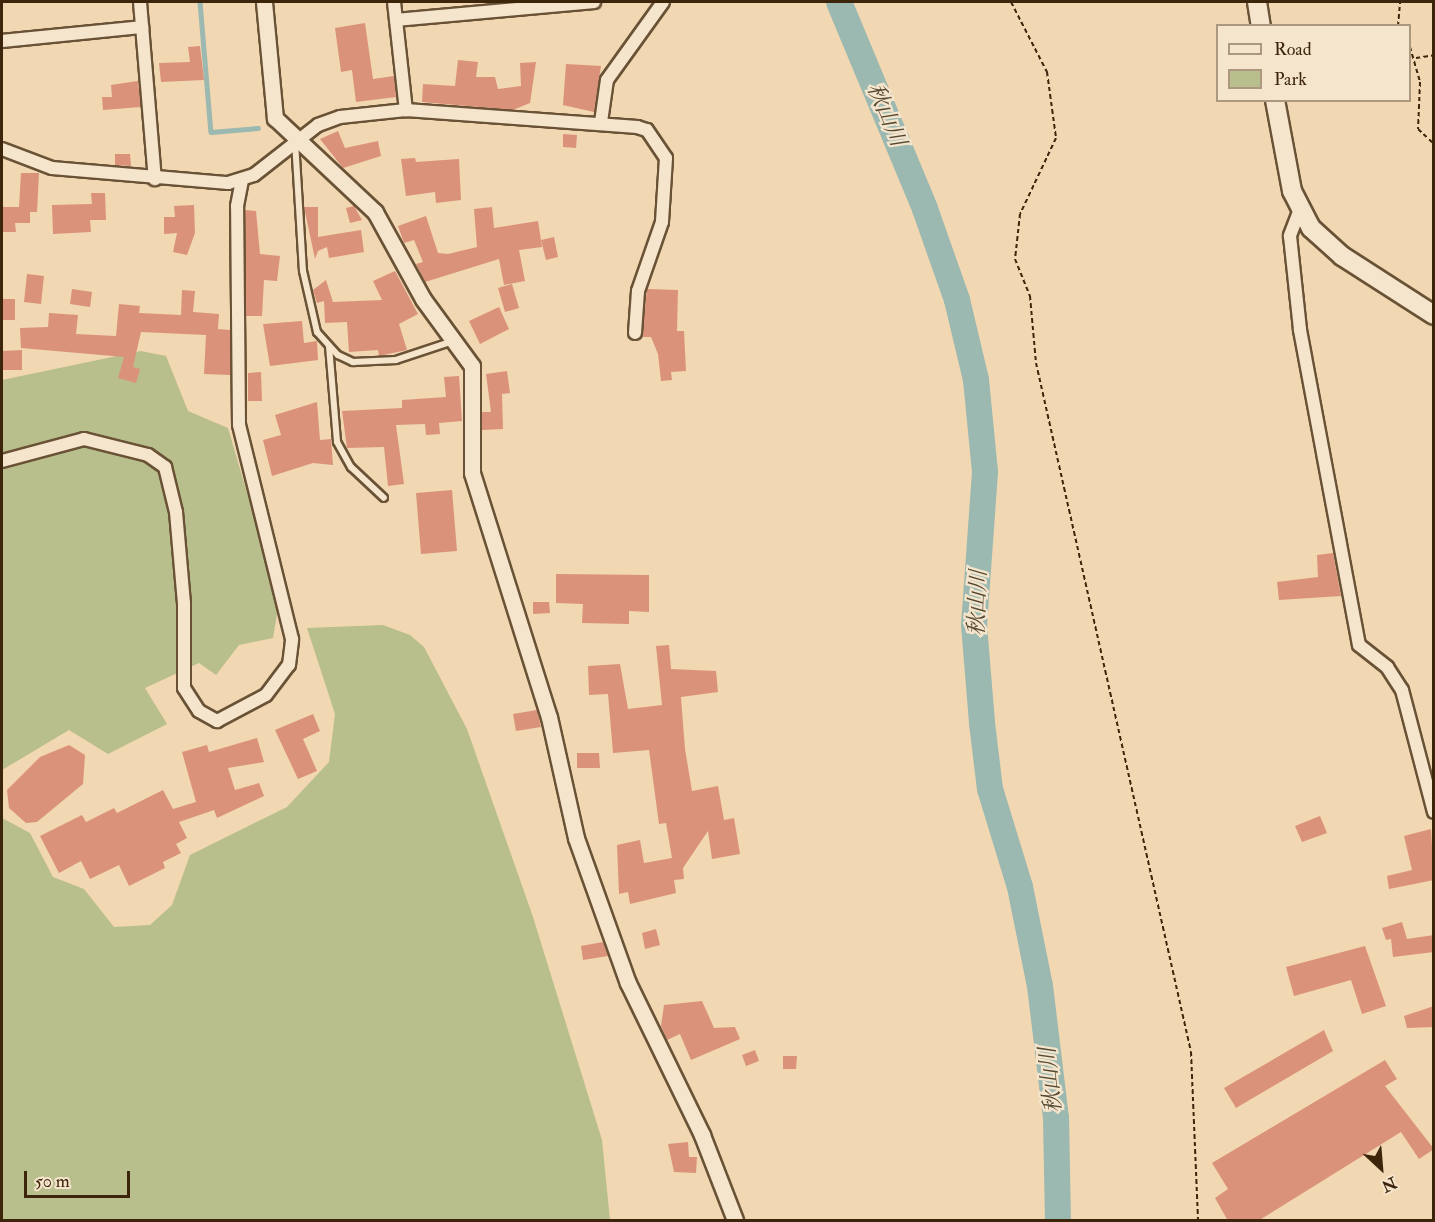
<!DOCTYPE html>
<meta charset="utf-8">
<style>
body{margin:0}
#map{position:relative;width:1435px;height:1222px;overflow:hidden;background:#f1d7b2;font-family:"IM FELL Double Pica","Noto Serif JP",serif}
div>[style]{position:absolute}
.green>*{inset:0;background:#b9be8d}
.stream>*{height:4.5px;margin:-2.25px;padding:0 2.25px;transform-origin:2.25px;border-radius:2.25px;background:#9bb9b0}
.river>*{height:26px;margin:-13px;padding:0 13px;transform-origin:13px;border-radius:13px;background:#9bb9b0}
.building>*{inset:0;background:#db927b}
.path>*{height:2px;margin-top:-1px;transform-origin:0;background:repeating-linear-gradient(90deg,#3c250b 0 4.5px,transparent 0 7.5px)}
.roads{filter:drop-shadow(2px 0 #695235) drop-shadow(-2px 0 #695235) drop-shadow(0 2px #695235) drop-shadow(0 -2px #695235)}
.service>*{height:6px;margin:-3px;padding:0 3px;transform-origin:3px;border-radius:3px;background:#f6e5cd}
.minor>*{height:12px;margin:-6px;padding:0 6px;transform-origin:6px;border-radius:6px;background:#f6e5cd}
.tertiary>*{height:15px;margin:-7.5px;padding:0 7.5px;transform-origin:7.5px;border-radius:7.5px;background:#f6e5cd}
.secondary>*{height:18px;margin:-9px;padding:0 9px;transform-origin:9px;border-radius:9px;background:#f6e5cd}
span{translate:-50% -50%;white-space:nowrap;text-align:center;line-height:1.15;-webkit-text-stroke:4.5px #f6e5cd;paint-order:stroke}
.water-label{font-size:22px;color:#544a34;font-style:italic}
.frame{position:absolute;inset:0;border:3px solid #3c250b;pointer-events:none}
.legend{position:absolute;left:1216px;top:24px;width:195px;height:78px;box-sizing:border-box;background:#f6e5cd;border:2px solid #ac987f;margin:0;padding:8px 10px;list-style:none;font-size:18px;color:#3c250b}
.legend li{display:flex;align-items:center;gap:12px;height:30px}
.legend b{width:30px;border:2px solid #ac987f}
.north{position:absolute;left:1351px;top:1138px;width:60px;height:60px;-webkit-text-stroke:4px #f6e5cd;paint-order:stroke;rotate:154deg;font-size:16px;font-weight:700;line-height:24px;text-align:center;color:#3c250b}
.north::after{content:'';display:block;margin:auto;width:21px;height:27px;background:#3c250b;clip-path:polygon(50% 0,100% 100%,50% 72%,0 100%)}
.scale{position:absolute;left:24px;top:1171px;width:106px;height:27px;box-sizing:border-box;border:3px solid #3c250b;border-top:0;padding-left:8px;font-size:18px;line-height:21px;white-space:nowrap;color:#3c250b;-webkit-text-stroke:4px #f6e5cd;paint-order:stroke}
</style>
<div id="map">
<div class="green">
<i style="clip-path:polygon(141px 351px,166px 356px,188px 411px,228px 428px,279px 602px,273px 638px,239px 645px,216px 675px,199px 663px,145px 688px,167px 724px,108px 754px,69px 730px,2px 770px,2px 380px)"></i>
<i style="clip-path:polygon(383px 625px,410px 635px,424px 647px,467px 729px,533px 917px,602px 1140px,610px 1220px,2px 1220px,2px 818px,30px 833px,53px 877px,84px 889px,114px 927px,150px 925px,172px 905px,190px 855px,287px 807px,329px 762px,335px 714px,307px 628px)"></i>
</div>
<div class="stream">
<i style="left:200px;top:2px;width:130px;rotate:85.2deg"></i>
<i style="left:211px;top:132px;width:47px;rotate:-4.9deg"></i>
</div>
<div class="river">
<i style="left:839px;top:2px;width:224px;rotate:67.4deg"></i>
<i style="left:925px;top:209px;width:96px;rotate:70.6deg"></i>
<i style="left:957px;top:300px;width:82px;rotate:76.6deg"></i>
<i style="left:976px;top:380px;width:92px;rotate:84.4deg"></i>
<i style="left:985px;top:472px;width:153px;rotate:94.1deg"></i>
<i style="left:974px;top:625px;width:98px;rotate:85.3deg"></i>
<i style="left:982px;top:723px;width:66px;rotate:83.1deg"></i>
<i style="left:990px;top:789px;width:102px;rotate:73deg"></i>
<i style="left:1020px;top:887px;width:101px;rotate:78.6deg"></i>
<i style="left:1040px;top:986px;width:133px;rotate:83.1deg"></i>
<i style="left:1056px;top:1118px;width:102px;rotate:88.9deg"></i>
</div>
<div class="building">
<i style="clip-path:polygon(365px 23px,373px 79px,394px 76px,396px 97px,356px 102px,352px 70px,341px 72px,335px 28px)"></i>
<i style="clip-path:polygon(200px 46px,204px 80px,161px 82px,159px 63px,190px 62px,188px 47px)"></i>
<i style="clip-path:polygon(458px 60px,478px 62px,476px 77px,495px 77px,498px 89px,521px 86px,520px 63px,536px 62px,530px 103px,513px 110px,422px 102px,423px 84px,455px 86px)"></i>
<i style="clip-path:polygon(566px 64px,601px 66px,594px 112px,563px 105px)"></i>
<i style="clip-path:polygon(138px 81px,141px 107px,103px 110px,102px 97px,112px 97px,111px 85px)"></i>
<i style="clip-path:polygon(338px 131px,345px 148px,378px 141px,381px 156px,343px 168px,320px 139px)"></i>
<i style="clip-path:polygon(563px 134px,577px 135px,576px 148px,563px 147px)"></i>
<i style="clip-path:polygon(115px 154px,130px 154px,131px 166px,115px 165px)"></i>
<i style="clip-path:polygon(415px 158px,416px 162px,459px 159px,461px 200px,436px 203px,435px 192px,406px 196px,401px 159px)"></i>
<i style="clip-path:polygon(21px 173px,39px 173px,37px 212px,30px 212px,30px 223px,15px 223px,16px 232px,2px 232px,2px 207px,19px 207px)"></i>
<i style="clip-path:polygon(91px 193px,105px 193px,106px 220px,90px 220px,91px 232px,53px 234px,52px 205px,92px 204px)"></i>
<i style="clip-path:polygon(194px 205px,195px 233px,187px 255px,173px 252px,177px 233px,164px 234px,164px 217px,175px 217px,174px 206px)"></i>
<i style="clip-path:polygon(354px 206px,362px 220px,350px 223px,346px 208px)"></i>
<i style="clip-path:polygon(304px 207px,318px 207px,318px 237px,361px 230px,364px 252px,329px 258px,327px 247px,318px 251px,315px 259px)"></i>
<i style="clip-path:polygon(492px 207px,494px 228px,538px 221px,542px 247px,519px 250px,525px 281px,504px 285px,499px 259px,425px 282px,416px 264px,423px 262px,414px 240px,404px 243px,398px 226px,426px 216px,438px 253px,448px 254px,477px 247px,474px 209px)"></i>
<i style="clip-path:polygon(245px 210px,256px 211px,260px 254px,280px 256px,277px 281px,264px 280px,262px 316px,246px 316px)"></i>
<i style="clip-path:polygon(554px 237px,558px 257px,546px 260px,541px 240px)"></i>
<i style="clip-path:polygon(395px 271px,418px 314px,399px 324px,407px 350px,379px 356px,378px 350px,349px 352px,347px 322px,325px 323px,324px 301px,317px 303px,313px 290px,326px 280px,333px 302px,382px 300px,373px 281px)"></i>
<i style="clip-path:polygon(27px 274px,44px 276px,41px 304px,24px 302px)"></i>
<i style="clip-path:polygon(512px 284px,519px 308px,505px 312px,498px 288px)"></i>
<i style="clip-path:polygon(72px 289px,92px 292px,90px 307px,70px 304px)"></i>
<i style="clip-path:polygon(647px 289px,678px 290px,677px 331px,684px 331px,686px 371px,671px 372px,672px 380px,661px 381px,658px 354px,651px 337px,642px 337px)"></i>
<i style="clip-path:polygon(182px 290px,195px 291px,193px 312px,219px 314px,218px 329px,230px 330px,230px 375px,204px 374px,206px 335px,141px 332px,133px 367px,140px 369px,136px 383px,118px 378px,124px 357px,21px 348px,20px 328px,48px 327px,49px 313px,78px 315px,76px 334px,116px 336px,119px 304px,140px 306px,139px 313px,181px 315px)"></i>
<i style="clip-path:polygon(2px 299px,15px 299px,15px 320px,2px 320px)"></i>
<i style="clip-path:polygon(499px 307px,509px 329px,480px 344px,469px 321px)"></i>
<i style="clip-path:polygon(302px 321px,304px 343px,317px 341px,318px 360px,270px 366px,263px 324px)"></i>
<i style="clip-path:polygon(22px 350px,22px 370px,2px 370px,2px 351px)"></i>
<i style="clip-path:polygon(507px 371px,510px 393px,502px 394px,503px 429px,482px 430px,482px 412px,491px 412px,486px 374px)"></i>
<i style="clip-path:polygon(261px 372px,262px 401px,248px 401px,248px 373px)"></i>
<i style="clip-path:polygon(459px 376px,462px 421px,439px 423px,440px 434px,426px 435px,425px 424px,396px 425px,404px 484px,388px 486px,384px 447px,347px 448px,342px 411px,402px 408px,402px 400px,446px 397px,444px 377px)"></i>
<i style="clip-path:polygon(317px 402px,320px 440px,331px 439px,333px 465px,313px 463px,272px 476px,263px 440px,281px 435px,275px 415px)"></i>
<i style="clip-path:polygon(452px 490px,457px 551px,421px 554px,416px 493px)"></i>
<i style="clip-path:polygon(1333px 553px,1341px 596px,1279px 600px,1277px 582px,1318px 577px,1317px 555px)"></i>
<i style="clip-path:polygon(556px 574px,649px 575px,649px 612px,629px 611px,629px 624px,582px 623px,583px 604px,556px 603px)"></i>
<i style="clip-path:polygon(533px 602px,549px 602px,550px 613px,533px 614px)"></i>
<i style="clip-path:polygon(669px 645px,671px 669px,716px 671px,718px 692px,681px 697px,685px 749px,692px 791px,718px 786px,724px 820px,734px 818px,740px 854px,712px 859px,708px 831px,683px 868px,684px 879px,674px 880px,676px 893px,630px 904px,628px 892px,619px 894px,617px 845px,640px 840px,644px 863px,672px 858px,666px 823px,659px 824px,649px 750px,613px 753px,608px 694px,589px 695px,588px 666px,620px 664px,628px 709px,662px 705px,656px 646px)"></i>
<i style="clip-path:polygon(537px 710px,541px 727px,516px 731px,513px 714px)"></i>
<i style="clip-path:polygon(313px 714px,320px 731px,303px 739px,317px 771px,298px 779px,275px 730px)"></i>
<i style="clip-path:polygon(257px 738px,264px 762px,228px 768px,235px 790px,259px 783px,264px 796px,217px 818px,214px 810px,179px 822px,187px 838px,176px 844px,181px 853px,163px 862px,165px 868px,129px 886px,119px 865px,90px 879px,81px 861px,59px 873px,40px 836px,82px 815px,86px 822px,114px 808px,117px 813px,163px 790px,173px 809px,196px 802px,182px 752px,207px 745px,209px 752px)"></i>
<i style="clip-path:polygon(69px 745px,85px 755px,83px 784px,37px 822px,26px 823px,9px 808px,7px 790px,40px 757px)"></i>
<i style="clip-path:polygon(577px 753px,599px 753px,600px 768px,577px 768px)"></i>
<i style="clip-path:polygon(1320px 816px,1327px 833px,1302px 842px,1295px 826px)"></i>
<i style="clip-path:polygon(1431px 829px,1434px 880px,1389px 889px,1387px 876px,1412px 870px,1404px 836px)"></i>
<i style="clip-path:polygon(1402px 922px,1407px 939px,1434px 935px,1434px 952px,1393px 957px,1391px 939px,1386px 940px,1382px 928px)"></i>
<i style="clip-path:polygon(656px 929px,660px 945px,645px 949px,642px 933px)"></i>
<i style="clip-path:polygon(603px 942px,608px 956px,583px 960px,581px 946px)"></i>
<i style="clip-path:polygon(1365px 946px,1386px 1006px,1362px 1014px,1351px 980px,1294px 996px,1286px 967px)"></i>
<i style="clip-path:polygon(702px 1001px,714px 1028px,735px 1027px,740px 1039px,691px 1060px,680px 1034px,667px 1040px,661px 1026px,664px 1005px)"></i>
<i style="clip-path:polygon(1434px 1006px,1434px 1027px,1407px 1028px,1404px 1016px)"></i>
<i style="clip-path:polygon(1324px 1030px,1333px 1051px,1236px 1108px,1224px 1088px)"></i>
<i style="clip-path:polygon(755px 1050px,759px 1061px,746px 1066px,742px 1055px)"></i>
<i style="clip-path:polygon(783px 1056px,797px 1056px,796px 1069px,783px 1069px)"></i>
<i style="clip-path:polygon(1385px 1060px,1397px 1079px,1385px 1086px,1434px 1149px,1419px 1159px,1401px 1132px,1258px 1221px,1228px 1221px,1215px 1198px,1228px 1189px,1212px 1163px)"></i>
<i style="clip-path:polygon(688px 1142px,689px 1157px,697px 1157px,696px 1173px,674px 1172px,668px 1144px)"></i>
</div>
<div class="path">
<i style="left:1011px;top:2px;width:79px;rotate:62.8deg"></i>
<i style="left:1047px;top:72px;width:67px;rotate:82.2deg"></i>
<i style="left:1056px;top:138px;width:84px;rotate:115.3deg"></i>
<i style="left:1020px;top:214px;width:45px;rotate:96.3deg"></i>
<i style="left:1015px;top:259px;width:40px;rotate:68deg"></i>
<i style="left:1030px;top:296px;width:67px;rotate:84.9deg"></i>
<i style="left:1036px;top:363px;width:706px;rotate:77.32deg"></i>
<i style="left:1191px;top:1052px;width:168px;rotate:87.6deg"></i>
<i style="left:1398px;top:26px;width:24px;rotate:-85deg"></i>
<i style="left:1410px;top:47px;width:36px;rotate:74deg"></i>
<i style="left:1420px;top:82px;width:47px;rotate:92.4deg"></i>
<i style="left:1418px;top:129px;width:22px;rotate:43deg"></i>
<i style="left:1416px;top:58px;width:18px;rotate:-9deg"></i>
</div>
<div class="roads">
<div class="service">
<i style="left:295px;top:141px;width:130px;rotate:86.5deg"></i>
<i style="left:303px;top:271px;width:63px;rotate:77.1deg"></i>
<i style="left:317px;top:332px;width:31px;rotate:48deg"></i>
<i style="left:338px;top:355px;width:17px;rotate:25deg"></i>
<i style="left:353px;top:362px;width:43px;rotate:-2.7deg"></i>
<i style="left:396px;top:360px;width:60px;rotate:-18.4deg"></i>
<i style="left:329px;top:346px;width:96px;rotate:85.2deg"></i>
<i style="left:337px;top:442px;width:29px;rotate:61deg"></i>
<i style="left:351px;top:467px;width:45px;rotate:43.2deg"></i>
</div>
<div class="minor">
<i style="left:140px;top:2px;width:178px;rotate:85.2deg"></i>
<i style="left:394px;top:2px;width:109px;rotate:83.7deg"></i>
<i style="left:396px;top:20px;width:199px;rotate:-5.2deg"></i>
<i style="left:2px;top:41px;width:141px;rotate:-5.7deg"></i>
<i style="left:601px;top:122px;width:42px;rotate:-81.9deg"></i>
<i style="left:607px;top:80px;width:96px;rotate:-54.3deg"></i>
<i style="left:2px;top:149px;width:53px;rotate:20.8deg"></i>
<i style="left:52px;top:168px;width:177px;rotate:4.9deg"></i>
<i style="left:228px;top:183px;width:27px;rotate:-17deg"></i>
<i style="left:254px;top:175px;width:81px;rotate:-38deg"></i>
<i style="left:318px;top:125px;width:23px;rotate:-20deg"></i>
<i style="left:340px;top:117px;width:66px;rotate:-6.1deg"></i>
<i style="left:406px;top:110px;width:232px;rotate:4.2deg"></i>
<i style="left:637px;top:127px;width:10px;rotate:17deg"></i>
<i style="left:647px;top:130px;width:34px;rotate:56deg"></i>
<i style="left:666px;top:158px;width:64px;rotate:93.6deg"></i>
<i style="left:662px;top:222px;width:73px;rotate:109.2deg"></i>
<i style="left:638px;top:291px;width:42px;rotate:94.1deg"></i>
<i style="left:1299px;top:212px;width:26px;rotate:111deg"></i>
<i style="left:1290px;top:236px;width:95px;rotate:83.9deg"></i>
<i style="left:1300px;top:330px;width:320px;rotate:79.4deg"></i>
<i style="left:1359px;top:645px;width:36px;rotate:38deg"></i>
<i style="left:1387px;top:667px;width:27px;rotate:57deg"></i>
<i style="left:1402px;top:690px;width:126px;rotate:75.3deg"></i>
<i style="left:2px;top:461px;width:85px;rotate:-15deg"></i>
<i style="left:84px;top:439px;width:66px;rotate:14deg"></i>
<i style="left:148px;top:455px;width:21px;rotate:35deg"></i>
<i style="left:165px;top:467px;width:46px;rotate:76.3deg"></i>
<i style="left:176px;top:512px;width:91px;rotate:85deg"></i>
<i style="left:184px;top:603px;width:85px;rotate:90deg"></i>
<i style="left:184px;top:688px;width:27px;rotate:57deg"></i>
<i style="left:199px;top:711px;width:21px;rotate:29deg"></i>
<i style="left:217px;top:721px;width:55px;rotate:-28deg"></i>
<i style="left:266px;top:695px;width:38px;rotate:-53deg"></i>
<i style="left:289px;top:665px;width:26px;rotate:-83deg"></i>
<i style="left:292px;top:639px;width:220px;rotate:-103.9deg"></i>
<i style="left:239px;top:425px;width:219px;rotate:-90.5deg"></i>
<i style="left:237px;top:206px;width:25px;rotate:-79deg"></i>
</div>
<div class="tertiary">
<i style="left:264px;top:2px;width:117px;rotate:84.6deg"></i>
<i style="left:275px;top:118px;width:137px;rotate:43.2deg"></i>
<i style="left:375px;top:212px;width:99px;rotate:61.1deg"></i>
<i style="left:423px;top:299px;width:83px;rotate:53.8deg"></i>
<i style="left:472px;top:366px;width:107px;rotate:90deg"></i>
<i style="left:472px;top:473px;width:256px;rotate:72.5deg"></i>
<i style="left:549px;top:717px;width:124px;rotate:77.4deg"></i>
<i style="left:576px;top:838px;width:154px;rotate:70.3deg"></i>
<i style="left:628px;top:983px;width:169px;rotate:64deg"></i>
<i style="left:702px;top:1135px;width:91px;rotate:68.8deg"></i>
</div>
<div class="secondary">
<i style="left:1257px;top:2px;width:24px;rotate:81deg"></i>
<i style="left:1275px;top:100px;width:93px;rotate:79.4deg"></i>
<i style="left:1292px;top:191px;width:42px;rotate:62.8deg"></i>
<i style="left:1311px;top:228px;width:42px;rotate:42.1deg"></i>
<i style="left:1342px;top:256px;width:109px;rotate:32.7deg"></i>
</div>
</div>
<div class="water-label">
<span style="left:886px;top:115px;rotate:67deg">秋山川</span>
<span style="left:978px;top:603px;rotate:-88deg">秋山川</span>
<span style="left:1051px;top:1080px;rotate:-96deg">秋山川</span>
</div>
<div class="frame"></div>
<ul class="legend">
<li><b style="height:8px;background:#f6e5cd"></b>Road</li>
<li><b style="height:16px;background:#b9be8d"></b>Park</li>
</ul>
<div class="north">N</div>
<div class="scale">50 m</div>
</div>
